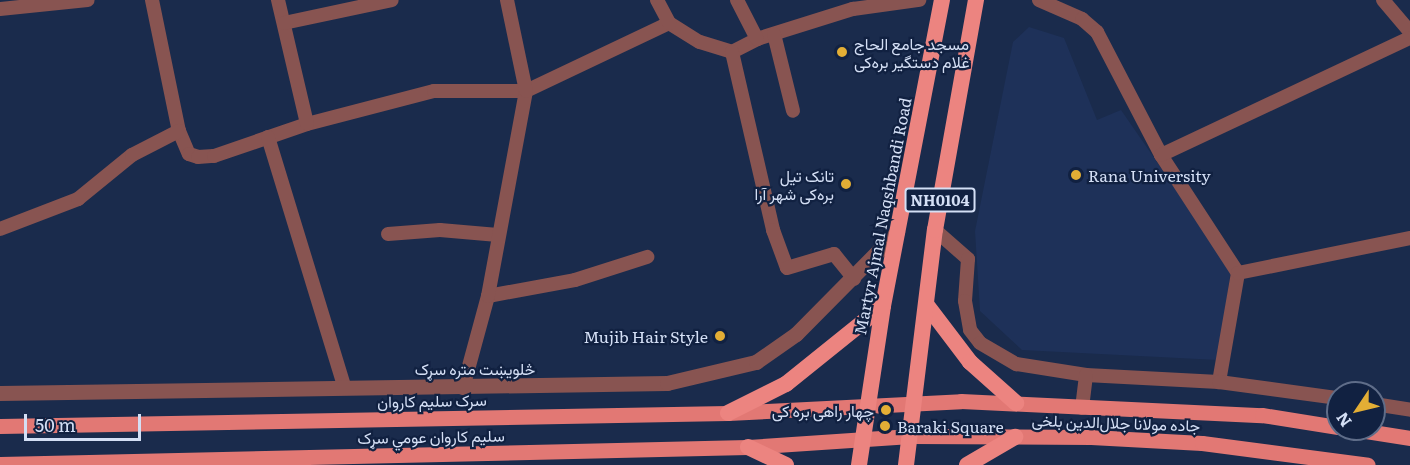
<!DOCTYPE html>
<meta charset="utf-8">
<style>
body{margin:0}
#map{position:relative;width:1410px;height:465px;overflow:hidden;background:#1a2b4c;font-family:Literata,Vazirmatn,serif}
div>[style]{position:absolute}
.built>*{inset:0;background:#1e3159}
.minor>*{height:14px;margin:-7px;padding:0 7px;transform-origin:7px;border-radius:7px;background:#885451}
.tertiary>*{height:15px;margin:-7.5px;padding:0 7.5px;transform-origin:7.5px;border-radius:7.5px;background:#885451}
.primary>*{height:15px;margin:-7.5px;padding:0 7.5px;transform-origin:7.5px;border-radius:7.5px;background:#e27874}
.trunk>*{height:16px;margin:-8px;padding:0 8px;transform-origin:8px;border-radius:8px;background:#ec8480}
.dots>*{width:16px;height:16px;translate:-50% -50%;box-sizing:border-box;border:3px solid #112141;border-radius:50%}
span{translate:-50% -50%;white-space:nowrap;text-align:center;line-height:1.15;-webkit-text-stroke:4.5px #112141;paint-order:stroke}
.shield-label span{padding:2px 4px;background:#112141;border:2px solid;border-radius:4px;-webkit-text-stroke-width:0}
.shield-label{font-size:15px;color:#d4dff5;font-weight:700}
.poi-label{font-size:16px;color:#d4dff5}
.left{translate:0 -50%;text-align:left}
.right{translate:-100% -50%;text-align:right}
.street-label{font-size:16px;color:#d4dff5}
.north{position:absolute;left:1326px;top:381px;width:60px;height:60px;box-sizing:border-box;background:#112141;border:2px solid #5f6d89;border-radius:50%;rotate:235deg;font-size:16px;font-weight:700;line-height:24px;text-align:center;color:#d4dff5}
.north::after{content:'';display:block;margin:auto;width:21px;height:27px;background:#e3ae35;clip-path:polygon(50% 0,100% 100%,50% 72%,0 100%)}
.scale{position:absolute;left:24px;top:414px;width:117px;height:27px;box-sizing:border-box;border:3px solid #d4dff5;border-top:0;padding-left:8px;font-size:18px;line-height:21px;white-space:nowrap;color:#d4dff5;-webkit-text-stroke:4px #112141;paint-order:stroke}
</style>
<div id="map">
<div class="built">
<i style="clip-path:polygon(1029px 27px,1064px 38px,1097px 120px,1121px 110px,1231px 269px,1218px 360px,1022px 350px,980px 311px,975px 231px,1013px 42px)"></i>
</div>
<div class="minor">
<i style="left:152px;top:0;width:134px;rotate:78.4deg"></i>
<i style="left:179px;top:131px;width:25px;rotate:67deg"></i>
<i style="left:189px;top:154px;width:9px;rotate:18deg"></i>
<i style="left:198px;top:157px;width:16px;rotate:-4deg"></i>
<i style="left:214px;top:156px;width:98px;rotate:-19deg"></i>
<i style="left:307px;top:124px;width:131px;rotate:-14.6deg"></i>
<i style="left:434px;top:91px;width:92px"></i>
<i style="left:526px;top:91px;width:158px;rotate:-25.4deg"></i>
<i style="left:669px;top:23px;width:36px;rotate:32deg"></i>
<i style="left:700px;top:42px;width:34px;rotate:17deg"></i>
<i style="left:732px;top:52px;width:28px;rotate:-27deg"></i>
<i style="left:757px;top:39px;width:101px;rotate:-17.4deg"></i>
<i style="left:853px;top:9px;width:67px;rotate:-7.8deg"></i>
<i style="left:278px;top:0;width:127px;rotate:76.8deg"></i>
<i style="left:657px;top:0;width:26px;rotate:62deg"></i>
<i style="left:737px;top:0;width:44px;rotate:62.9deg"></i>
<i style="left:1039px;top:0;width:47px;rotate:23.8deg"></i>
<i style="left:1082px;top:19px;width:20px;rotate:41deg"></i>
<i style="left:1097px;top:32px;width:139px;rotate:62.5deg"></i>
<i style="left:1161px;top:155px;width:141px;rotate:56.9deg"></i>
<i style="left:1238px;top:273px;width:111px;rotate:99.9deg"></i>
<i style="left:1383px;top:0;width:42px;rotate:49.8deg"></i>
<i style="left:0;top:9px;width:88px;rotate:-5.8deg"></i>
<i style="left:284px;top:23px;width:110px;rotate:-12deg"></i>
<i style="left:774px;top:34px;width:79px;rotate:76.1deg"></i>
<i style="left:732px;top:52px;width:183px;rotate:77deg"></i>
<i style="left:773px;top:230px;width:40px;rotate:69.8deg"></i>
<i style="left:787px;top:268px;width:49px;rotate:-16.6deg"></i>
<i style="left:834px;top:254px;width:32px;rotate:51deg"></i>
<i style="left:268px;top:137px;width:259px;rotate:73deg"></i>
<i style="left:1161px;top:155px;width:275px;rotate:-25.2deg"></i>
<i style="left:0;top:229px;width:84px;rotate:-21deg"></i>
<i style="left:78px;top:199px;width:70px;rotate:-39.2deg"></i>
<i style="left:132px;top:155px;width:53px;rotate:-27.1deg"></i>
<i style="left:935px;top:230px;width:44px;rotate:41.3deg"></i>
<i style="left:968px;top:259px;width:42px;rotate:94.1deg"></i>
<i style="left:965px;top:301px;width:29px;rotate:80deg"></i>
<i style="left:970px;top:330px;width:16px;rotate:52deg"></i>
<i style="left:980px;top:343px;width:42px;rotate:30.3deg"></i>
<i style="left:1016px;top:364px;width:71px;rotate:8.9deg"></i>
<i style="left:1086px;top:375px;width:133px;rotate:3deg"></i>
<i style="left:1219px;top:382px;width:120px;rotate:7.7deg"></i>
<i style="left:388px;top:234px;width:52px;rotate:-4.4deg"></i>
<i style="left:440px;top:230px;width:58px;rotate:4.9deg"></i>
<i style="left:1238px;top:273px;width:176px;rotate:-11.5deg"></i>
<i style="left:488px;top:296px;width:88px;rotate:-10.4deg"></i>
<i style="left:575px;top:280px;width:76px;rotate:-17.7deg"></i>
<i style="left:463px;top:388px;width:95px;rotate:-74.8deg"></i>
<i style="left:488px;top:296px;width:208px;rotate:-79.5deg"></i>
<i style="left:526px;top:91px;width:93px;rotate:-101.8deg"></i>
<i style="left:1374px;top:404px;width:36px;rotate:9deg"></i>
<i style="left:1082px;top:408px;width:33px;rotate:-83deg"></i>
</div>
<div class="tertiary">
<i style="left:0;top:393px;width:667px;rotate:-0.86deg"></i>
<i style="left:667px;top:383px;width:91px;rotate:-13.3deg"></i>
<i style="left:756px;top:362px;width:49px;rotate:-35deg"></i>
<i style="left:796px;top:334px;width:144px;rotate:-45.3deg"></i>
</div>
<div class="primary">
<i style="left:0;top:426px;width:728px;rotate:-1.02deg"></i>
<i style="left:728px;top:413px;width:233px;rotate:-2.9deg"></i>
<i style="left:961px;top:401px;width:301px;rotate:2.7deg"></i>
<i style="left:1262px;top:415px;width:77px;rotate:9deg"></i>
<i style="left:1353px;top:429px;width:58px;rotate:9deg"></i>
<i style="left:0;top:464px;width:748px;rotate:-1.3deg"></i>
<i style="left:748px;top:447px;width:163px;rotate:-3.9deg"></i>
<i style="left:911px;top:436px;width:180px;rotate:0.3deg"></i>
<i style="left:1091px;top:437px;width:111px;rotate:3.1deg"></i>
<i style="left:1202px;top:443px;width:167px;rotate:7.5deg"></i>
</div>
<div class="trunk">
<i style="left:926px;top:304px;width:73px;rotate:52.8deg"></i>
<i style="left:970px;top:362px;width:62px;rotate:41.7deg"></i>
<i style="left:728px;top:413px;width:65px;rotate:-26.6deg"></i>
<i style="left:786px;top:384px;width:124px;rotate:-38.8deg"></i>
<i style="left:748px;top:447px;width:42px;rotate:25.3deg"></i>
<i style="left:859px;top:465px;width:161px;rotate:-81.4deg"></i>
<i style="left:883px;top:306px;width:312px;rotate:-79.1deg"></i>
<i style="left:906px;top:465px;width:237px;rotate:-83deg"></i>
<i style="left:935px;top:230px;width:234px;rotate:-79.9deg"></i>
<i style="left:967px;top:465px;width:56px;rotate:-30.3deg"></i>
</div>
<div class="dots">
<i style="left:842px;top:52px;background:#e3ae35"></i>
<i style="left:1076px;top:175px;background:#e3ae35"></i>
<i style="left:846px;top:184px;background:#e3ae35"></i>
<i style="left:720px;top:336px;background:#e3ae35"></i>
<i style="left:886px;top:410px;background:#e3ae35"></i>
<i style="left:885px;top:426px;background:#e3ae35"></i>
</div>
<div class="shield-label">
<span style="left:940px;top:200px">NH0104</span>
</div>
<div class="poi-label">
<span class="left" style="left:854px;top:52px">مسجد جامع الحاج<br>غلام دستگیر بره‌کی</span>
<span class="right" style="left:834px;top:184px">تانک تیل<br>بره‌کی شهر آرا</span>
<span class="left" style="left:1088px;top:175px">Rana University</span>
<span class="right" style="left:708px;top:336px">Mujib Hair Style</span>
<span class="right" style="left:874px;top:410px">چهار راهی بره کی</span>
<span class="left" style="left:897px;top:426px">Baraki Square</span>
</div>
<div class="street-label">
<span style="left:882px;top:216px;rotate:-79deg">Martyr Ajmal Naqshbandi Road</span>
<span style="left:475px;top:368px">څلویښت متره سړک</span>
<span style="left:432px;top:400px;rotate:-1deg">سرک سلیم کاروان</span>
<span style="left:1116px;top:422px;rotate:2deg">جاده مولانا جلال‌الدین بلخی</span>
<span style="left:431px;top:436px;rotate:-1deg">سلیم کاروان عومي سړک</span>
</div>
<div class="north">N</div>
<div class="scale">50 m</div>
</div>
